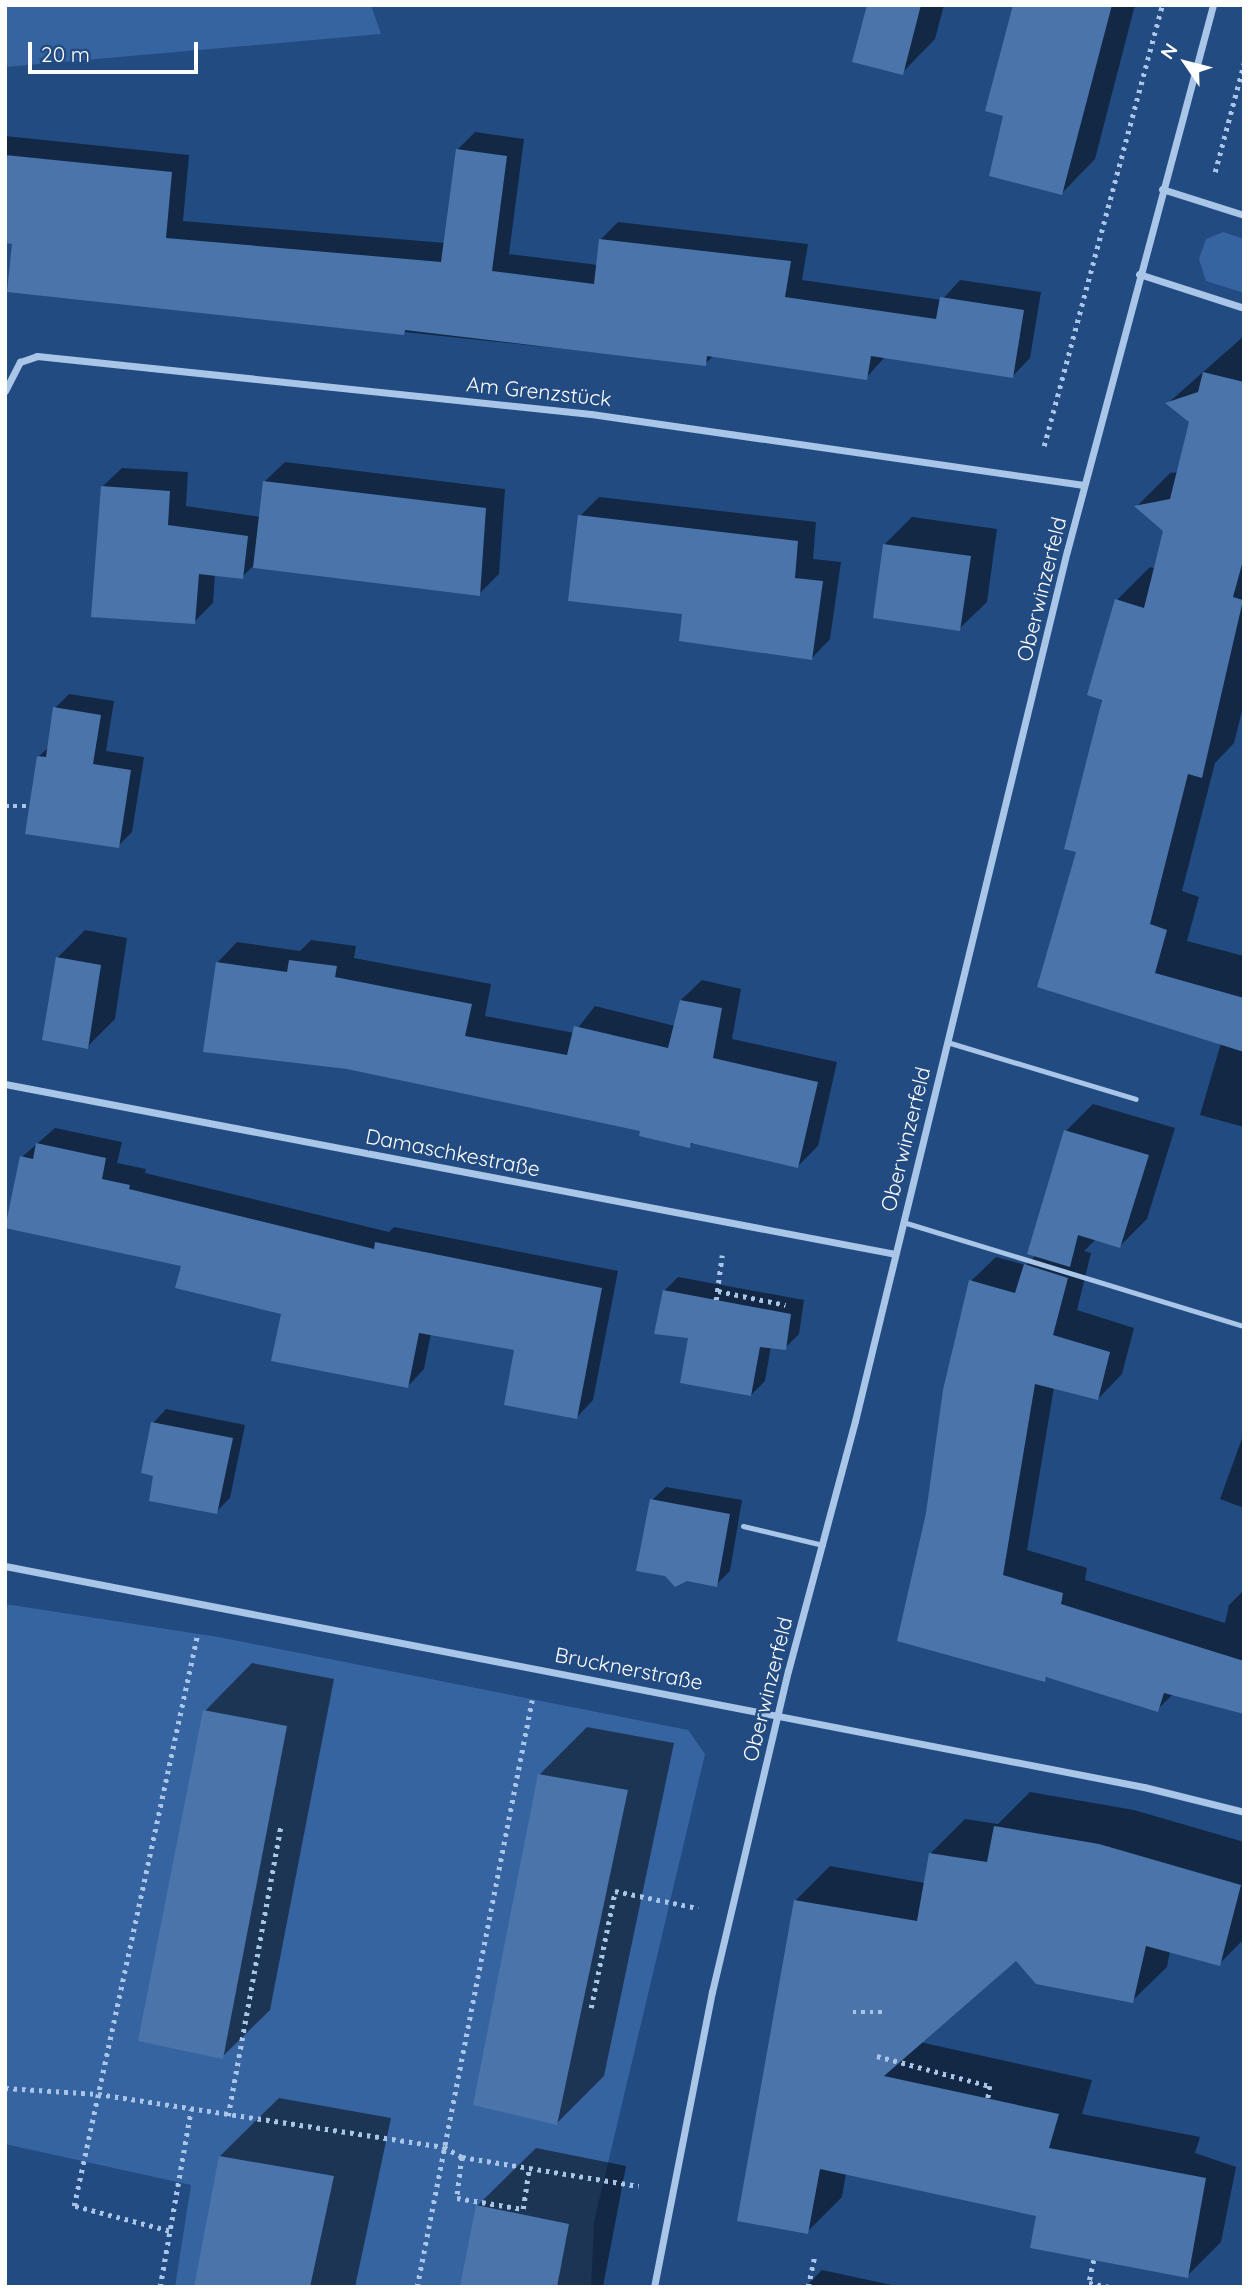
<!DOCTYPE html>
<meta charset="utf-8">
<style>
body{margin:0}
#map{position:relative;width:1249px;height:2292px;overflow:hidden;background:#224b82;font-family:Quicksand,sans-serif}
div>[style]{position:absolute}
.green>*{inset:0;background:#3664a0}
.shadow>*{inset:0;background:#0007}
.building>*{inset:0;background:#4b74ab}
.path>*{height:4.5px;margin-top:-2.25px;transform-origin:0;background:repeating-linear-gradient(90deg,#a9c5e8 0 3.5px,transparent 0 8.5px)}
.lane>*{height:5px;margin:-2.5px;padding:0 2.5px;transform-origin:2.5px;border-radius:2.5px;background:#a9c5e8}
.street>*{height:7px;margin:-3.5px;padding:0 3.5px;transform-origin:3.5px;border-radius:3.5px;background:#a9c5e8}
span{translate:-50% -50%;white-space:nowrap;text-align:center;line-height:1.15;-webkit-text-stroke:5px #224b82;paint-order:stroke}
.street-label{font-size:21px;color:#fff}
.frame{position:absolute;inset:0;border:7px solid #fff;pointer-events:none}
.north{position:absolute;left:1151px;top:28px;width:70px;height:70px;-webkit-text-stroke:5px #224b82;paint-order:stroke;rotate:305deg;font-size:19px;font-weight:700;line-height:28px;text-align:center;color:#fff}
.north::after{content:'';display:block;margin:auto;width:24px;height:32px;background:#fff;clip-path:polygon(50% 0,100% 100%,50% 72%,0 100%)}
.scale{position:absolute;left:28px;top:42px;width:170px;height:32px;box-sizing:border-box;border:4px solid #fff;border-top:0;padding-left:9px;font-size:21px;line-height:24px;white-space:nowrap;color:#fff;-webkit-text-stroke:5px #224b82;paint-order:stroke}
</style>
<div id="map">
<div class="green">
<i style="clip-path:polygon(5px 5px,371px 5px,381px 34px,5px 67px)"></i>
<i style="clip-path:polygon(1223px 232px,1244px 239px,1244px 293px,1206px 281px,1199px 259px,1206px 239px)"></i>
<i style="clip-path:polygon(5px 1604px,218px 1637px,688px 1730px,705px 1754px,594px 2222px,591px 2287px,175px 2287px,191px 2185px,5px 2144px)"></i>
</div>
<div class="shadow">
<i style="clip-path:polygon(869px 5px,944px 5px,935px 39px,902px 73px)"></i>
<i style="clip-path:polygon(1015px 5px,1135px 5px,1095px 159px,1062px 193px,1005px 114px)"></i>
<i style="clip-path:polygon(475px 132px,524px 139px,509px 254px,598px 265px,600px 240px,618px 222px,808px 244px,802px 280px,942px 300px,960px 280px,1041px 292px,1030px 358px,1013px 376px,885px 357px,866px 378px,714px 355px,705px 364px,9px 290px,14px 242px,5px 242px,5px 136px,189px 155px,183px 221px,445px 243px,457px 150px)"></i>
<i style="clip-path:polygon(1244px 336px,1244px 703px,1234px 743px,1215px 763px,1182px 891px,1199px 897px,1187px 941px,1244px 956px,1244px 1127px,1200px 1115px,1221px 1043px,1039px 986px,1078px 851px,1117px 600px,1150px 567px,1156px 569px,1165px 530px,1137px 506px,1170px 473px,1179px 472px,1191px 421px,1168px 403px)"></i>
<i style="clip-path:polygon(285px 462px,505px 489px,499px 574px,479px 594px,253px 566px,242px 577px,215px 574px,213px 603px,194px 622px,103px 486px,122px 468px,188px 472px,186px 506px,261px 517px,265px 481px)"></i>
<i style="clip-path:polygon(599px 497px,816px 522px,813px 559px,841px 562px,830px 639px,812px 658px,684px 612px,580px 516px)"></i>
<i style="clip-path:polygon(912px 517px,997px 529px,987px 602px,959px 629px,885px 544px)"></i>
<i style="clip-path:polygon(69px 694px,114px 701px,106px 751px,144px 757px,132px 832px,118px 846px,38px 757px,49px 747px,55px 708px)"></i>
<i style="clip-path:polygon(85px 930px,127px 938px,115px 1019px,87px 1047px,58px 957px)"></i>
<i style="clip-path:polygon(311px 940px,356px 946px,354px 958px,491px 984px,485px 1016px,574px 1033px,595px 1006px,675px 1026px,681px 1000px,702px 980px,741px 989px,732px 1039px,837px 1062px,818px 1146px,798px 1166px,694px 1142px,690px 1146px,217px 963px,237px 942px,300px 951px)"></i>
<i style="clip-path:polygon(1093px 1104px,1175px 1128px,1147px 1219px,1120px 1246px,1096px 1239px,1084px 1251px,1091px 1253px,1077px 1310px,1134px 1328px,1122px 1374px,1098px 1399px,1054px 1387px,1027px 1550px,1087px 1568px,1085px 1580px,1225px 1623px,1229px 1605px,1244px 1590px,1244px 1712px,1173px 1694px,1157px 1710px,1049px 1676px,1044px 1680px,928px 1513px,971px 1281px,996px 1257px,1026px 1265px,1036px 1255px,1066px 1131px)"></i>
<i style="clip-path:polygon(55px 1128px,122px 1142px,117px 1163px,146px 1169px,145px 1173px,389px 1232px,394px 1227px,618px 1271px,593px 1400px,577px 1417px,516px 1349px,431px 1333px,424px 1369px,408px 1386px,283px 1313px,183px 1264px,22px 1157px)"></i>
<i style="clip-path:polygon(678px 1277px,804px 1300px,799px 1334px,785px 1348px,771px 1346px,765px 1381px,751px 1395px,690px 1336px,664px 1291px)"></i>
<i style="clip-path:polygon(166px 1409px,245px 1425px,230px 1498px,216px 1512px,155px 1474px,153px 1423px)"></i>
<i style="clip-path:polygon(1244px 1433px,1244px 1508px,1220px 1499px)"></i>
<i style="clip-path:polygon(666px 1487px,742px 1500px,730px 1571px,716px 1585px,652px 1500px)"></i>
<i style="clip-path:polygon(252px 1663px,334px 1679px,270px 2010px,222px 2057px,205px 1711px)"></i>
<i style="clip-path:polygon(587px 1727px,674px 1743px,604px 2076px,557px 2123px,540px 1774px)"></i>
<i style="clip-path:polygon(1030px 1792px,1134px 1810px,1244px 1842px,1244px 1939px,1219px 1964px,1170px 1951px,1167px 1967px,1132px 2001px,1016px 1958px,920px 2042px,1092px 2080px,1082px 2114px,1200px 2137px,1195px 2153px,1236px 2167px,1221px 2242px,1187px 2276px,1038px 2215px,846px 2173px,842px 2197px,807px 2232px,795px 1901px,830px 1866px,925px 1883px,930px 1854px,965px 1819px,998px 1824px)"></i>
<i style="clip-path:polygon(279px 2098px,391px 2118px,355px 2287px,196px 2287px,220px 2156px)"></i>
<i style="clip-path:polygon(536px 2148px,626px 2166px,603px 2287px,462px 2287px,477px 2206px)"></i>
<i style="clip-path:polygon(822px 2270px,901px 2287px,805px 2287px)"></i>
</div>
<div class="building">
<i style="clip-path:polygon(867px 5px,921px 5px,903px 75px,852px 62px)"></i>
<i style="clip-path:polygon(1013px 5px,1112px 5px,1062px 195px,989px 176px,1003px 116px,985px 111px)"></i>
<i style="clip-path:polygon(456px 149px,507px 156px,492px 271px,594px 284px,599px 239px,791px 261px,785px 297px,936px 319px,940px 297px,1024px 310px,1013px 378px,871px 356px,867px 380px,707px 356px,706px 366px,405px 330px,404px 335px,7px 292px,12px 244px,5px 243px,5px 155px,172px 172px,166px 238px,441px 262px)"></i>
<i style="clip-path:polygon(1203px 372px,1244px 382px,1244px 557px,1233px 597px,1243px 600px,1202px 778px,1188px 774px,1150px 924px,1167px 930px,1155px 973px,1244px 998px,1244px 1052px,1037px 987px,1076px 852px,1064px 849px,1102px 700px,1087px 695px,1115px 599px,1144px 608px,1163px 531px,1134px 506px,1170px 499px,1189px 422px,1165px 403px,1198px 392px)"></i>
<i style="clip-path:polygon(263px 481px,486px 508px,480px 596px,253px 568px)"></i>
<i style="clip-path:polygon(101px 486px,170px 491px,168px 525px,248px 536px,243px 579px,199px 574px,195px 624px,91px 617px)"></i>
<i style="clip-path:polygon(578px 515px,798px 541px,795px 578px,823px 581px,812px 660px,679px 641px,682px 614px,568px 601px)"></i>
<i style="clip-path:polygon(883px 544px,971px 556px,960px 631px,873px 618px)"></i>
<i style="clip-path:polygon(53px 707px,101px 715px,93px 764px,131px 770px,119px 848px,25px 834px,37px 756px,46px 757px)"></i>
<i style="clip-path:polygon(56px 957px,101px 965px,88px 1049px,42px 1040px)"></i>
<i style="clip-path:polygon(289px 960px,337px 966px,335px 977px,472px 1004px,465px 1036px,567px 1055px,574px 1026px,668px 1048px,680px 1000px,722px 1008px,713px 1058px,818px 1082px,798px 1168px,691px 1143px,690px 1148px,639px 1136px,640px 1131px,347px 1069px,203px 1052px,216px 962px,287px 972px)"></i>
<i style="clip-path:polygon(1064px 1130px,1149px 1155px,1120px 1248px,1078px 1235px,1070px 1267px,1027px 1254px)"></i>
<i style="clip-path:polygon(36px 1143px,106px 1158px,102px 1179px,130px 1185px,129px 1189px,374px 1249px,375px 1242px,602px 1288px,577px 1419px,504px 1405px,514px 1350px,419px 1333px,408px 1388px,271px 1361px,281px 1314px,175px 1288px,181px 1266px,5px 1228px,20px 1156px,33px 1159px)"></i>
<i style="clip-path:polygon(1024px 1264px,1068px 1278px,1053px 1335px,1110px 1352px,1098px 1400px,1035px 1384px,1003px 1575px,1063px 1593px,1061px 1604px,1244px 1661px,1244px 1714px,1164px 1693px,1158px 1712px,1046px 1677px,1045px 1682px,897px 1641px,926px 1513px,943px 1390px,969px 1280px,1015px 1293px)"></i>
<i style="clip-path:polygon(663px 1290px,791px 1314px,786px 1350px,760px 1347px,751px 1396px,680px 1383px,688px 1338px,654px 1334px)"></i>
<i style="clip-path:polygon(151px 1422px,233px 1438px,217px 1514px,149px 1501px,153px 1476px,141px 1473px)"></i>
<i style="clip-path:polygon(650px 1499px,730px 1514px,717px 1587px,687px 1581px,675px 1587px,665px 1576px,636px 1571px)"></i>
<i style="clip-path:polygon(203px 1710px,287px 1726px,223px 2059px,138px 2041px)"></i>
<i style="clip-path:polygon(538px 1774px,628px 1790px,557px 2125px,473px 2105px)"></i>
<i style="clip-path:polygon(994px 1826px,1099px 1844px,1241px 1885px,1220px 1966px,1146px 1946px,1133px 2003px,1036px 1984px,1016px 1961px,884px 2076px,1059px 2114px,1049px 2148px,1206px 2178px,1188px 2278px,1030px 2248px,1036px 2216px,820px 2169px,808px 2234px,737px 2221px,794px 1900px,917px 1921px,929px 1853px,987px 1862px)"></i>
<i style="clip-path:polygon(219px 2156px,334px 2176px,310px 2287px,194px 2287px)"></i>
<i style="clip-path:polygon(476px 2205px,569px 2224px,557px 2287px,460px 2287px)"></i>
</div>
<div class="path">
<i style="left:1215px;top:172px;width:113px;rotate:-75.1deg"></i>
<i style="left:1044px;top:446px;width:457px;rotate:-75deg"></i>
<i style="left:5px;top:806px;width:24px"></i>
<i style="left:718px;top:1291px;width:69px;rotate:11.6deg"></i>
<i style="left:716px;top:1300px;width:45px;rotate:-82.4deg"></i>
<i style="left:591px;top:2008px;width:119px;rotate:-78.4deg"></i>
<i style="left:615px;top:1891px;width:85px;rotate:11.6deg"></i>
<i style="left:853px;top:2012px;width:32px"></i>
<i style="left:877px;top:2056px;width:117px;rotate:14.9deg"></i>
<i style="left:990px;top:2086px;width:12px;rotate:99deg"></i>
<i style="left:5px;top:2088px;width:93px;rotate:3.7deg"></i>
<i style="left:98px;top:2094px;width:350px;rotate:8.7deg"></i>
<i style="left:444px;top:2147px;width:21px;rotate:29deg"></i>
<i style="left:462px;top:2157px;width:179px;rotate:9.3deg"></i>
<i style="left:228px;top:2116px;width:296px;rotate:-79.7deg"></i>
<i style="left:462px;top:2157px;width:41px;rotate:97deg"></i>
<i style="left:457px;top:2198px;width:67px;rotate:9.5deg"></i>
<i style="left:523px;top:2209px;width:40px;rotate:-81.5deg"></i>
<i style="left:169px;top:2231px;width:98px;rotate:-165.3deg"></i>
<i style="left:74px;top:2206px;width:583px;rotate:-77.82deg"></i>
<i style="left:1094px;top:2260px;width:24px;rotate:102deg"></i>
<i style="left:1089px;top:2283px;width:21px;rotate:11deg"></i>
<i style="left:160px;top:2287px;width:180px;rotate:-80.1deg"></i>
<i style="left:417px;top:2287px;width:598px;rotate:-78.92deg"></i>
<i style="left:808px;top:2287px;width:33px;rotate:-78deg"></i>
</div>
<div class="lane">
<i style="left:947px;top:1042px;width:197px;rotate:16.8deg"></i>
<i style="left:903px;top:1222px;width:357px;rotate:17deg"></i>
<i style="left:743px;top:1526px;width:82px;rotate:13.4deg"></i>
</div>
<div class="street">
<i style="left:1162px;top:189px;width:86px;rotate:17.6deg"></i>
<i style="left:1139px;top:274px;width:110px;rotate:17.9deg"></i>
<i style="left:5px;top:391px;width:33px;rotate:-63deg"></i>
<i style="left:20px;top:362px;width:18px;rotate:-19deg"></i>
<i style="left:37px;top:356px;width:557px;rotate:5.98deg"></i>
<i style="left:591px;top:414px;width:498px;rotate:8.2deg"></i>
<i style="left:5px;top:1084px;width:906px;rotate:10.81deg"></i>
<i style="left:5px;top:1566px;width:1160px;rotate:10.98deg"></i>
<i style="left:1144px;top:1787px;width:103px;rotate:14deg"></i>
<i style="left:654px;top:2287px;width:301px;rotate:-78.9deg"></i>
<i style="left:712px;top:1992px;width:330px;rotate:-76.7deg"></i>
<i style="left:788px;top:1671px;width:259px;rotate:-75deg"></i>
<i style="left:855px;top:1421px;width:895px;rotate:-76.31deg"></i>
<i style="left:1067px;top:551px;width:565px;rotate:-75.03deg"></i>
</div>
<div class="street-label">
<span style="left:539px;top:391px;rotate:6deg">Am Grenzstück</span>
<span style="left:1041px;top:589px;rotate:-76deg">Oberwinzerfeld</span>
<span style="left:905px;top:1139px;rotate:-76deg">Oberwinzerfeld</span>
<span style="left:453px;top:1152px;rotate:11deg">Damaschkestraße</span>
<span style="left:629px;top:1668px;rotate:11deg">Brucknerstraße</span>
<span style="left:767px;top:1689px;rotate:-76deg">Oberwinzerfeld</span>
</div>
<div class="frame"></div>
<div class="north">N</div>
<div class="scale">20 m</div>
</div>
